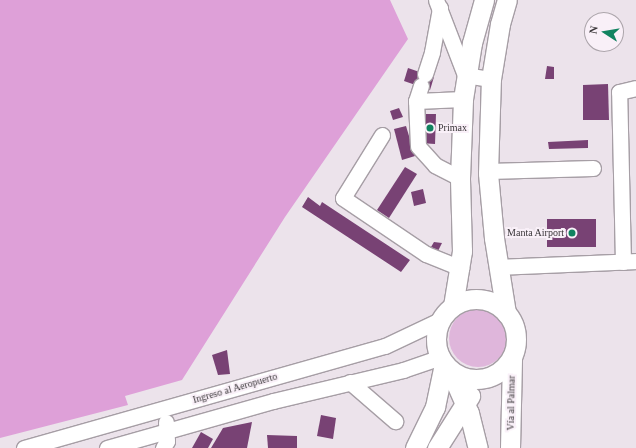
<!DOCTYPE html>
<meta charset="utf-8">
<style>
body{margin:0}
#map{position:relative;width:636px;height:448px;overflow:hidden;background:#ece3eb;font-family:Georgia,serif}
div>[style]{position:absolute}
.green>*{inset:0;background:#dfb6db}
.round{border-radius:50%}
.forest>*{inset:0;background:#dea0d8}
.building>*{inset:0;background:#784274}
.roads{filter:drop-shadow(1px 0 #a69ea5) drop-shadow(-1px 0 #a69ea5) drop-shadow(0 1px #a69ea5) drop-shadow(0 -1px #a69ea5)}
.minor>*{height:15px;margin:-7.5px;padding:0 7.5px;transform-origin:7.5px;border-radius:7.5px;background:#fff}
.major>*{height:19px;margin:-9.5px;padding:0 9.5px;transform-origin:9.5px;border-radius:9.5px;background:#fff}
.major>.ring{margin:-9.5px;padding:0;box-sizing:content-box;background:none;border:19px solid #fff;border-radius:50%}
.dots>*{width:11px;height:11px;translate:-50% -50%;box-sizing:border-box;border:2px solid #f9f0f8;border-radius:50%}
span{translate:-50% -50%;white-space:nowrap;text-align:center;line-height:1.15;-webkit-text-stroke:4px #f9f0f8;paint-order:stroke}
.poi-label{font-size:10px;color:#393538}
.left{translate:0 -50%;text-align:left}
.right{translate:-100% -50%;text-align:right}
.street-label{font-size:10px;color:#393538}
.north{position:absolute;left:584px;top:12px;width:40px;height:40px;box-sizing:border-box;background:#f9f0f8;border:1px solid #aca5ab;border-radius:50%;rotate:282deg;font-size:11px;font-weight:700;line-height:16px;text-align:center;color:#393538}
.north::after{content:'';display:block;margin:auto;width:14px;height:18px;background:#118360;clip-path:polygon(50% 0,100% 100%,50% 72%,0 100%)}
</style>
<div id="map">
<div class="green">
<i class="round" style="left:449px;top:309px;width:58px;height:58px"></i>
</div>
<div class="forest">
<i style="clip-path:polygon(0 0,390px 0,408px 39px,285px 217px,182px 380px,125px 396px,128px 405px,0 438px)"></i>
</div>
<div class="building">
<i style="clip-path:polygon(547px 66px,554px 67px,554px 79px,545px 79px)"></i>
<i style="clip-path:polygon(408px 68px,434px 77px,430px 90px,404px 81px)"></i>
<i style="clip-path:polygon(608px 84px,609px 120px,583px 120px,583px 85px)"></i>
<i style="clip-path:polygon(399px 108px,403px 117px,393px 120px,390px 111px)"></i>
<i style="clip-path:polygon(420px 114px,436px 114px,435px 144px,420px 143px)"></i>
<i style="clip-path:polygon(406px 126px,415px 156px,402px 160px,394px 129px)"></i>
<i style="clip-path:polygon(588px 140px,588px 148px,549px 149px,548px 142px)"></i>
<i style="clip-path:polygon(405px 167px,417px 174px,389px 218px,377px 210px)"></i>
<i style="clip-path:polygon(423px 189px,426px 203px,414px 206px,411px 192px)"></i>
<i style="clip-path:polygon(308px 197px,320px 206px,322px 202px,410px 260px,401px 272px,302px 207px)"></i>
<i style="clip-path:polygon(547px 219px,596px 219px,596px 247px,547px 247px)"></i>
<i style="clip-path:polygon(434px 242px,442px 243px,438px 251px,431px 247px)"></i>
<i style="clip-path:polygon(227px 350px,230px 374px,218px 375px,212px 355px)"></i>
<i style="clip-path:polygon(321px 415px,336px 418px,333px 439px,317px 436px)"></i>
<i style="clip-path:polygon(252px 422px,247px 448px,211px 448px,223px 428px)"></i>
<i style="clip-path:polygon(201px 432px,213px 439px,208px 448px,192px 448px)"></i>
<i style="clip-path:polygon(267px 435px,297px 436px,297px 448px,268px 448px)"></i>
</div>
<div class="roads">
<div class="minor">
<i style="left:436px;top:0;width:80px;rotate:68.9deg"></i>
<i style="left:465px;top:75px;width:26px;rotate:9deg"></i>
<i style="left:425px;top:74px;width:23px;rotate:-72deg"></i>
<i style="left:432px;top:52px;width:45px;rotate:-79.7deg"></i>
<i style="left:416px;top:101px;width:16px;rotate:-72deg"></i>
<i style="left:382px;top:135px;width:74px;rotate:121.8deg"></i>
<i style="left:343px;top:198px;width:100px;rotate:34deg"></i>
<i style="left:426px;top:254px;width:38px;rotate:22deg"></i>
<i style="left:488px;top:171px;width:105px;rotate:-1.6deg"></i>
<i style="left:460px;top:178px;width:28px;rotate:-153deg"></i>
<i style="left:435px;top:165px;width:25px;rotate:-132deg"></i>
<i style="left:418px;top:146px;width:45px;rotate:-92.5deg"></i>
<i style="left:416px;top:101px;width:47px;rotate:-2.4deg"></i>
<i style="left:623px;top:262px;width:170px;rotate:-91.3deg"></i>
<i style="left:619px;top:92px;width:17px;rotate:-13deg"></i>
<i style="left:498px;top:267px;width:138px;rotate:-2.5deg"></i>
<i style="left:350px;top:382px;width:60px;rotate:40.9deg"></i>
<i style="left:24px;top:448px;width:375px;rotate:-15.8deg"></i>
<i style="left:385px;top:346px;width:63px;rotate:-25.3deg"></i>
<i style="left:107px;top:448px;width:173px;rotate:-15.8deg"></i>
<i style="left:273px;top:401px;width:134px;rotate:-13.4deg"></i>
<i style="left:403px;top:370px;width:39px;rotate:-19deg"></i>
<i style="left:163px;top:448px;width:8px;rotate:-60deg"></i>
<i style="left:167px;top:441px;width:19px;rotate:-93deg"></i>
</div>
<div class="major">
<i class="ring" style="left:436px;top:299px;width:61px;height:61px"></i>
<i style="left:453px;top:306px;width:56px;rotate:-80.7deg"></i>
<i style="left:462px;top:251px;width:73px;rotate:-91.6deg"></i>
<i style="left:460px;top:178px;width:79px;rotate:-87.8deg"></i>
<i style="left:463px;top:99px;width:57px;rotate:-80.9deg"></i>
<i style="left:472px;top:43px;width:45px;rotate:-74.4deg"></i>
<i style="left:506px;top:313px;width:76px;rotate:-99.1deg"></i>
<i style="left:494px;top:238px;width:65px;rotate:-95.3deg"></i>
<i style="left:488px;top:173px;width:94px;rotate:-88.2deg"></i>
<i style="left:491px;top:79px;width:56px;rotate:-80.7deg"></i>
<i style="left:500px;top:24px;width:25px;rotate:-74deg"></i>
<i style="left:450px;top:370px;width:47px;rotate:66.2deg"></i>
<i style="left:469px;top:413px;width:36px;rotate:76deg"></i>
<i style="left:415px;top:448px;width:46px;rotate:-64deg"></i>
<i style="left:435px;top:407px;width:44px;rotate:-78.2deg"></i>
<i style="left:437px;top:448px;width:62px;rotate:-57.6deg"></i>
<i style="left:510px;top:448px;width:91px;rotate:-88.7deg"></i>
</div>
</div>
<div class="dots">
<i style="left:430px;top:128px;background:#118360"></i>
<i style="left:572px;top:233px;background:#118360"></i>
</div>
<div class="poi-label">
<span class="left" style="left:438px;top:128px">Primax</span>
<span class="right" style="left:564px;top:233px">Manta Airport</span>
</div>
<div class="street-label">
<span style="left:235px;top:388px;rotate:-16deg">Ingreso al Aeropuerto</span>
<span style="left:511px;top:403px;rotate:-89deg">Vía al Palmar</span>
</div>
<div class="north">N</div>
</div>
